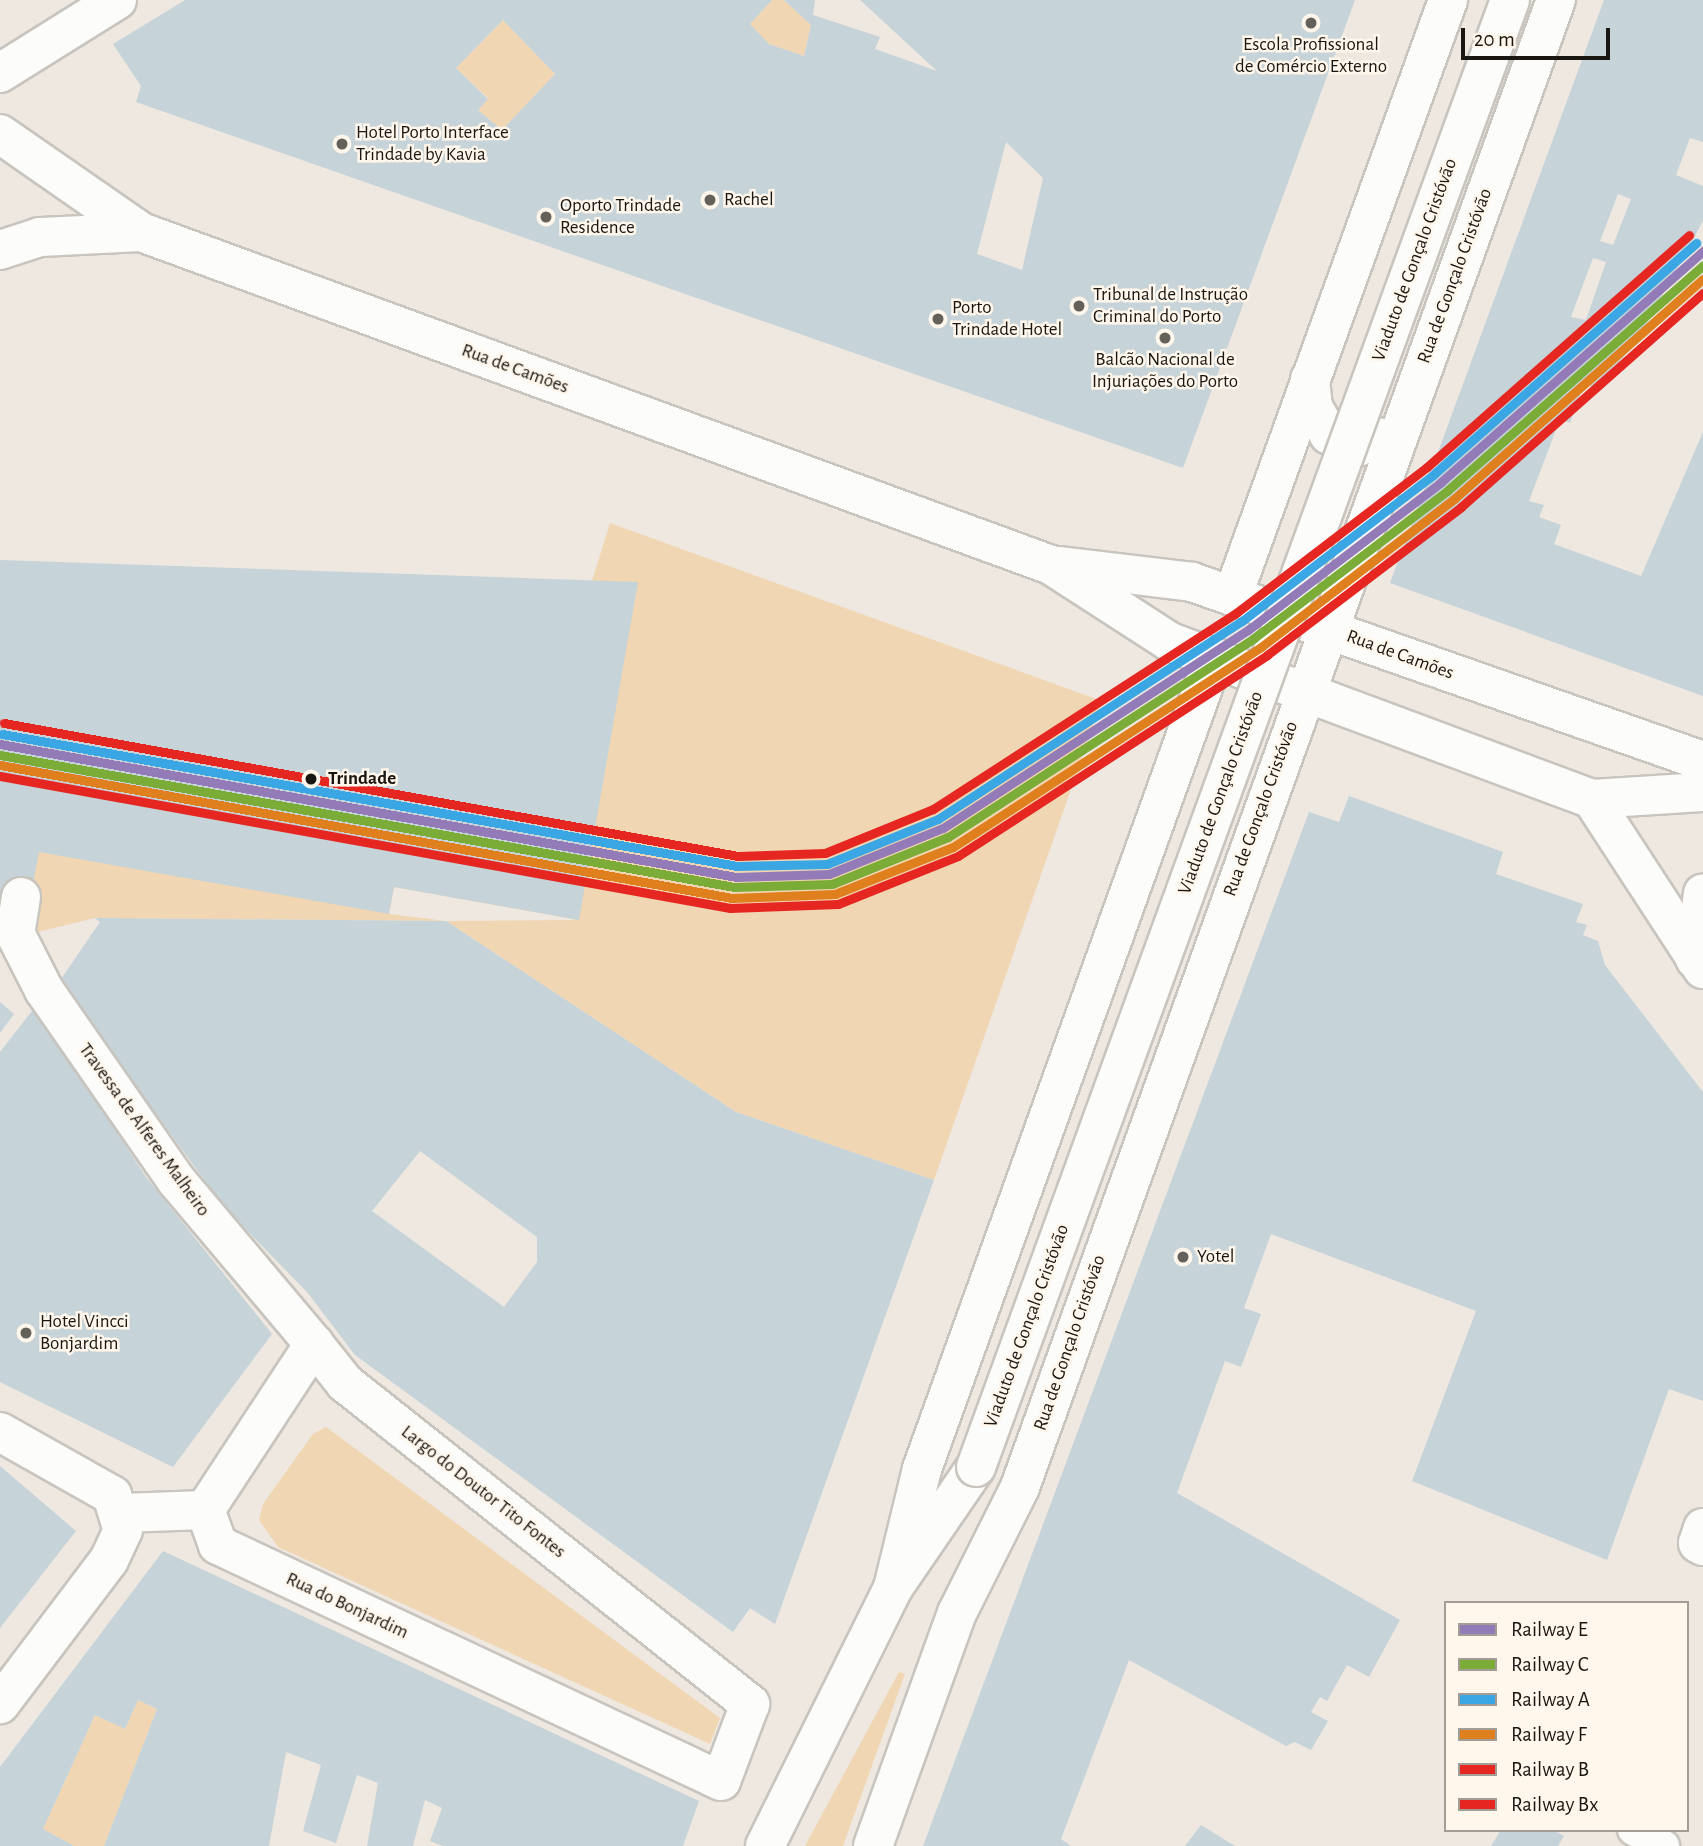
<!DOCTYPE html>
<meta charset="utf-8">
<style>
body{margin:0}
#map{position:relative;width:1703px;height:1846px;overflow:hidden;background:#eee8e1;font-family:"Alegreya Sans",sans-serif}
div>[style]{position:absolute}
.green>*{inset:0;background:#f1d6b3}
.building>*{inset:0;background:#c6d3d8}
.roads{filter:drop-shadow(2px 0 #c8c4be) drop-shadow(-2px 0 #c8c4be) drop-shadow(0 2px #c8c4be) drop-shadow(0 -2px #c8c4be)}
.lane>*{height:30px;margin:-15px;padding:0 15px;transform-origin:15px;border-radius:15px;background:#fcfcfa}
.street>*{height:38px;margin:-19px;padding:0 19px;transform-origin:19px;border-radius:19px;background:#fcfcfa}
.secondary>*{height:38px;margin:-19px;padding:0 19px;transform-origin:19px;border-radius:19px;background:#fcfcfa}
.bridges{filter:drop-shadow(2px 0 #c8c4be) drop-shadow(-2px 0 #c8c4be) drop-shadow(0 2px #c8c4be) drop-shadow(0 -2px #c8c4be)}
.secondary-bridge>*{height:38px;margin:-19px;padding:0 19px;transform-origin:19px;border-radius:19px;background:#fcfcfa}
.rail-1>*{height:9px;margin:-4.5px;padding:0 4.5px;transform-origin:4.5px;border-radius:4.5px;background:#937bb8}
.rail-2>*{height:9px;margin:-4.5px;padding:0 4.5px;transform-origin:4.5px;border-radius:4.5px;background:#7aac37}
.rail-3>*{height:9px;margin:-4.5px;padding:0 4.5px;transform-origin:4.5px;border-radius:4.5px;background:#3aa6e4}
.rail-4>*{height:9px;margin:-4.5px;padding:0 4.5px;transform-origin:4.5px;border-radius:4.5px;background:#e07f1e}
.rail-5>*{height:9px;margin:-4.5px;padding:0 4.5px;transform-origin:4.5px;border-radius:4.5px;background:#e62621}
.rail-6>*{height:9px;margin:-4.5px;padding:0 4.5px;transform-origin:4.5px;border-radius:4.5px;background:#e62621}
.dots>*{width:19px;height:19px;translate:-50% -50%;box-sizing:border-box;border:4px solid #fff6ec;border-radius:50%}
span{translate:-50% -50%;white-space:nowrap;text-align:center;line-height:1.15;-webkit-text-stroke:5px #fff6ec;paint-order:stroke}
.poi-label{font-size:19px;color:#1a1712}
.left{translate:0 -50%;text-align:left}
.street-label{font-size:19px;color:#1a1712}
.stop-label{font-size:19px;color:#1a1712;font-weight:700}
.legend{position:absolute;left:1444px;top:1601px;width:245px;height:231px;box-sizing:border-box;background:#fff6ec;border:2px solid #a39d95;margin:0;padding:9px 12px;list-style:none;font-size:21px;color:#1a1712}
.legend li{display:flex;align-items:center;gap:14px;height:35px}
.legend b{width:35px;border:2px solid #a39d95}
.scale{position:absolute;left:1461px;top:28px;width:149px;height:32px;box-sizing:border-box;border:4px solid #1a1712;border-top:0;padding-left:9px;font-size:21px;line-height:24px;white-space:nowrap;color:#1a1712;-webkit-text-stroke:5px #fff6ec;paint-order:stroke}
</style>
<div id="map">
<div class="green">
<i style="clip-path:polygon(772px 0,784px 0,811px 25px,804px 56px,769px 44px,750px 24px)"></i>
<i style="clip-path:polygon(503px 20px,555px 74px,502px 130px,478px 110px,488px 98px,456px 68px)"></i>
<i style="clip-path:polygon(evenodd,610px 523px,1102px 701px,934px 1180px,736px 1112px,446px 921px,95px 918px,34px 933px,0 932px,0 893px,29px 899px,56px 759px,555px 700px,610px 523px,394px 887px,573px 919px,574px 920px,446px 921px,389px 914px,394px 887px)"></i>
<i style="clip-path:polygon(326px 1427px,720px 1718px,710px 1744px,278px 1547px,259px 1520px,263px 1504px,313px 1434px)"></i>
<i style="clip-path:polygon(899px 1672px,905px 1674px,843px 1846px,805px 1846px)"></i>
<i style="clip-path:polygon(138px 1700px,157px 1709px,104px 1846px,74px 1846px,43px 1829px,95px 1715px,125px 1729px)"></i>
</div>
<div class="building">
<i style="clip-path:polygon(evenodd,185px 0,772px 0,750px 24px,769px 44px,804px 56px,811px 25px,784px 0,815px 0,813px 15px,880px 37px,875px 49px,937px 71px,860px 0,1355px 0,1183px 468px,136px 102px,141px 86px,113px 44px,185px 0,503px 20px,555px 74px,502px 130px,478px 110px,488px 99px,456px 68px,503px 20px,185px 0,1006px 142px,1043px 178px,1022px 270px,977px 254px,1006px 142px)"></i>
<i style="clip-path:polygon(evenodd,1604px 0,1703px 0,1703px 142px,1690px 138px,1676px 175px,1703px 186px,1703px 221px,1636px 343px,1596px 388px,1584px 384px,1570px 423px,1560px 419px,1529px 501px,1544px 505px,1539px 517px,1561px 525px,1554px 544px,1641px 576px,1703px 432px,1703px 696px,1390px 583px,1604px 0,1618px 194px,1631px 199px,1613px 245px,1600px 241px,1618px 194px,1604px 0,1593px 258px,1606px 262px,1586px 320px,1571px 317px,1593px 258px)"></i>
<i style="clip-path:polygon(0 560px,638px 582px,579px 920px,394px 887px,389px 914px,39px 852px,30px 899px,0 893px)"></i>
<i style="clip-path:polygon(1349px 796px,1503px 852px,1496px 874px,1583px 904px,1576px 922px,1587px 925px,1583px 935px,1598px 941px,1605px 965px,1703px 1092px,1703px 1401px,1669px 1389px,1607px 1560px,1412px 1481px,1476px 1311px,1271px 1234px,1244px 1308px,1261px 1314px,1241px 1367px,1225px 1361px,1177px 1493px,1400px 1620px,1369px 1677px,1347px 1665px,1327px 1701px,1320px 1697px,1311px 1712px,1328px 1721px,1311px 1750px,1295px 1742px,1286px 1746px,1129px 1660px,1061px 1839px,1071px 1846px,923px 1846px,1309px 812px,1339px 822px)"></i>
<i style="clip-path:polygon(evenodd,95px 918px,446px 921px,736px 1112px,934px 1180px,775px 1624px,750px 1608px,733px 1632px,355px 1355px,307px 1292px,225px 1208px,59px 982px,100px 922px,95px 918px,420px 1151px,537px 1237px,537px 1262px,504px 1307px,372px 1211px,420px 1151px)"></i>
<i style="clip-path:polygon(0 1002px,14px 1014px,0 1033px)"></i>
<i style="clip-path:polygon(35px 1007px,146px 1177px,272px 1334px,173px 1467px,0 1382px,0 1052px)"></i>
<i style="clip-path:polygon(0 1466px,76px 1531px,0 1628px)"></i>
<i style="clip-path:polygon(163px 1551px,699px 1801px,683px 1846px,443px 1846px,430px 1841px,442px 1808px,425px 1800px,413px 1846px,367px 1846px,378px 1783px,357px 1775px,336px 1843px,303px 1831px,321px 1765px,286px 1752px,269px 1846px,104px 1846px,157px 1709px,138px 1700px,125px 1729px,95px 1715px,43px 1829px,74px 1846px,0 1846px,0 1767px)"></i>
<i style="clip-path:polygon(1201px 1825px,1235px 1846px,1185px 1846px)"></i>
<i style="clip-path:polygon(1501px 1830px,1553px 1830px,1564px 1836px,1558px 1846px,1491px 1846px)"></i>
</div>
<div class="roads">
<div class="lane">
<i style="left:1633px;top:1830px;width:35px;rotate:27deg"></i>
</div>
<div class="street">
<i style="left:0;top:73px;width:138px;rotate:-32deg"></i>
<i style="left:21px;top:897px;width:36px;rotate:99deg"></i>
<i style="left:15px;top:933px;width:64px;rotate:63deg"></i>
<i style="left:44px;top:990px;width:231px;rotate:55.2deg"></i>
<i style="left:176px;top:1180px;width:214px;rotate:49.9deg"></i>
<i style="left:314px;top:1344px;width:50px;rotate:51.5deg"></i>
<i style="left:345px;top:1383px;width:517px;rotate:38.4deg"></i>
<i style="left:750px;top:1704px;width:82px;rotate:110.6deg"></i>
<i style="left:721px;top:1781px;width:556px;rotate:-154.86deg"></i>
<i style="left:218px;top:1545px;width:37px;rotate:-110deg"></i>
<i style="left:205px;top:1510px;width:199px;rotate:-56.7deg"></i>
<i style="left:0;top:1432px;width:129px;rotate:29.4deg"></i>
<i style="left:112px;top:1495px;width:37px;rotate:73deg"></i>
<i style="left:123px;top:1530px;width:33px;rotate:115deg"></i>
<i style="left:109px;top:1560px;width:181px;rotate:127.1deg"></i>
<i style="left:122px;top:1513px;width:83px;rotate:-2.1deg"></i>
<i style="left:1703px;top:1528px;width:16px;rotate:108deg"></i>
<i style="left:1698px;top:1543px;width:6px;rotate:31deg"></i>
</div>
<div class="secondary">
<i style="left:0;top:134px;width:172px;rotate:34.8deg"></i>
<i style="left:141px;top:232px;width:969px;rotate:20.1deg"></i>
<i style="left:1051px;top:565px;width:142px;rotate:32.9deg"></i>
<i style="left:1170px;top:642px;width:450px;rotate:20.4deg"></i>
<i style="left:1592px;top:799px;width:111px;rotate:-3.6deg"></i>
<i style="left:0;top:250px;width:42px;rotate:-18deg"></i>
<i style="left:40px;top:237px;width:101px;rotate:-2.8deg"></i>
<i style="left:1310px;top:379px;width:28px;rotate:84deg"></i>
<i style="left:1313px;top:407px;width:32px;rotate:60deg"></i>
<i style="left:1329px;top:435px;width:31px;rotate:22deg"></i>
<i style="left:1358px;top:447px;width:23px;rotate:-25deg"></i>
<i style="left:1060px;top:566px;width:133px;rotate:6.9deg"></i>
<i style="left:1192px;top:582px;width:541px;rotate:19.31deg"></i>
<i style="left:1233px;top:595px;width:633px;rotate:-70.13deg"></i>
<i style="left:1592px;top:799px;width:203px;rotate:56.9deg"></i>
<i style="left:1695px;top:959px;width:66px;rotate:-83.1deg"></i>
<i style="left:893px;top:1588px;width:122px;rotate:-76.3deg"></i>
<i style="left:922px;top:1469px;width:863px;rotate:-70.22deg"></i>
<i style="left:765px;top:1846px;width:288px;rotate:-63.6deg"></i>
<i style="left:893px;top:1588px;width:147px;rotate:-55.6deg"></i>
<i style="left:873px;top:1846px;width:248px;rotate:-70.2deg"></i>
<i style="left:957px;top:1613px;width:141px;rotate:-63.4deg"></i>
<i style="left:1020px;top:1487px;width:1581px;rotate:-70.18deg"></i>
</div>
</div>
<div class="bridges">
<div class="secondary-bridge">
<i style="left:976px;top:1467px;width:1561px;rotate:-70deg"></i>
</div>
</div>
<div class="rail-1">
<i style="left:0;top:744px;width:748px;rotate:10.24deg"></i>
<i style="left:736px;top:877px;width:93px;rotate:-1.8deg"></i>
<i style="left:829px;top:874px;width:123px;rotate:-22deg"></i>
<i style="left:943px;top:828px;width:364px;rotate:-33deg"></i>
<i style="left:1248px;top:630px;width:242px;rotate:-37.4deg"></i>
<i style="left:1440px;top:483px;width:351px;rotate:-41.4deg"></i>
</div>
<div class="rail-2">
<i style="left:0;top:755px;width:746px;rotate:10.19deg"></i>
<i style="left:734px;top:887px;width:98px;rotate:-1.8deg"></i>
<i style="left:832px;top:884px;width:125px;rotate:-22.1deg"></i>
<i style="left:948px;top:837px;width:365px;rotate:-33deg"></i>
<i style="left:1254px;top:638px;width:243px;rotate:-37.3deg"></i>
<i style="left:1447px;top:491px;width:341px;rotate:-41.4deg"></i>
</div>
<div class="rail-3">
<i style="left:2px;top:734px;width:747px;rotate:10.18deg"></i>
<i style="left:737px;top:866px;width:90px;rotate:-1.3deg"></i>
<i style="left:827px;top:864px;width:120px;rotate:-22.1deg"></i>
<i style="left:938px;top:819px;width:363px;rotate:-33.1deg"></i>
<i style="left:1242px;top:621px;width:240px;rotate:-37.4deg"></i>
<i style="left:1433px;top:475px;width:351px;rotate:-41.4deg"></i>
</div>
<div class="rail-4">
<i style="left:0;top:765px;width:744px;rotate:10.3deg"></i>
<i style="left:732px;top:898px;width:103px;rotate:-2.2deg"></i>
<i style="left:835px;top:894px;width:127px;rotate:-21.7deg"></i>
<i style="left:953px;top:847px;width:367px;rotate:-33deg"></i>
<i style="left:1261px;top:647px;width:243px;rotate:-37.5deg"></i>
<i style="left:1454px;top:499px;width:332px;rotate:-41.5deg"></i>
</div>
<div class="rail-5">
<i style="left:4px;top:723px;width:746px;rotate:10.27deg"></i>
<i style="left:738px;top:856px;width:87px;rotate:-2deg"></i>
<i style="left:825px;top:853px;width:117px;rotate:-22.2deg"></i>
<i style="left:933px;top:809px;width:361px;rotate:-32.9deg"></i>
<i style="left:1236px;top:613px;width:240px;rotate:-37.4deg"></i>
<i style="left:1427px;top:467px;width:350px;rotate:-41.5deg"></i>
</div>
<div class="rail-6">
<i style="left:0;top:776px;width:742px;rotate:10.25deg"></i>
<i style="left:730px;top:908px;width:108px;rotate:-2.1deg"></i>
<i style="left:838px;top:904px;width:129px;rotate:-21.8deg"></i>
<i style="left:958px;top:856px;width:369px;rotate:-33deg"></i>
<i style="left:1267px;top:655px;width:244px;rotate:-37.3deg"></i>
<i style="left:1461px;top:507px;width:323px;rotate:-41.5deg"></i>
</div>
<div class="dots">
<i style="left:1311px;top:23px;background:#64605a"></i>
<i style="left:342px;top:144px;background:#64605a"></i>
<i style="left:710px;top:200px;background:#64605a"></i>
<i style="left:546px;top:217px;background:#64605a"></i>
<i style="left:1079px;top:306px;background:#64605a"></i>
<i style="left:938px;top:319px;background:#64605a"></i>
<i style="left:1165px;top:338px;background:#64605a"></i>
<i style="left:311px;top:779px;background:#1a1712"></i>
<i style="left:1183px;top:1257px;background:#64605a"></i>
<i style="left:26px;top:1333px;background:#64605a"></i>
</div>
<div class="poi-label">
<span style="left:1311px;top:56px">Escola Profissional<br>de Comércio Externo</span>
<span class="left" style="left:356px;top:144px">Hotel Porto Interface<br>Trindade by Kavia</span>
<span class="left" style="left:724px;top:200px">Rachel</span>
<span class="left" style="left:560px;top:217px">Oporto Trindade<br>Residence</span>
<span class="left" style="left:1093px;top:306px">Tribunal de Instrução<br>Criminal do Porto</span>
<span class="left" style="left:952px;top:319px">Porto<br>Trindade Hotel</span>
<span style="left:1165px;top:371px">Balcão Nacional de<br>Injuriações do Porto</span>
<span class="left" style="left:1197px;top:1257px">Yotel</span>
<span class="left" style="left:40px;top:1333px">Hotel Vincci<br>Bonjardim</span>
</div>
<div class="street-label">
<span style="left:1415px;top:260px;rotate:-70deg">Viaduto de Gonçalo Cristóvão</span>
<span style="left:1455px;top:276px;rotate:-70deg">Rua de Gonçalo Cristóvão</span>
<span style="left:515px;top:369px;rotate:20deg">Rua de Camões</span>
<span style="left:1400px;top:655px;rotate:20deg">Rua de Camões</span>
<span style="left:1221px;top:793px;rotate:-70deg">Viaduto de Gonçalo Cristóvão</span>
<span style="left:1261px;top:809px;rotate:-70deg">Rua de Gonçalo Cristóvão</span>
<span style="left:144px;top:1130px;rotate:54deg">Travessa de Alferes Malheiro</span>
<span style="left:1027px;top:1326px;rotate:-70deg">Viaduto de Gonçalo Cristóvão</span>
<span style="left:1070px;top:1343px;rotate:-71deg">Rua de Gonçalo Cristóvão</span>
<span style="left:483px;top:1492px;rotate:38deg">Largo do Doutor Tito Fontes</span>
<span style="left:347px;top:1606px;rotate:25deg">Rua do Bonjardim</span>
</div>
<div class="stop-label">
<span class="left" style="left:328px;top:779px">Trindade</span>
</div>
<ul class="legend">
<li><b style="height:9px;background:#937bb8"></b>Railway E</li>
<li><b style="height:9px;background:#7aac37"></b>Railway C</li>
<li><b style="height:9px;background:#3aa6e4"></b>Railway A</li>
<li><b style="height:9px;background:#e07f1e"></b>Railway F</li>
<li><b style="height:9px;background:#e62621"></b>Railway B</li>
<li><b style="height:9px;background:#e62621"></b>Railway Bx</li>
</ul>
<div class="scale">20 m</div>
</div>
